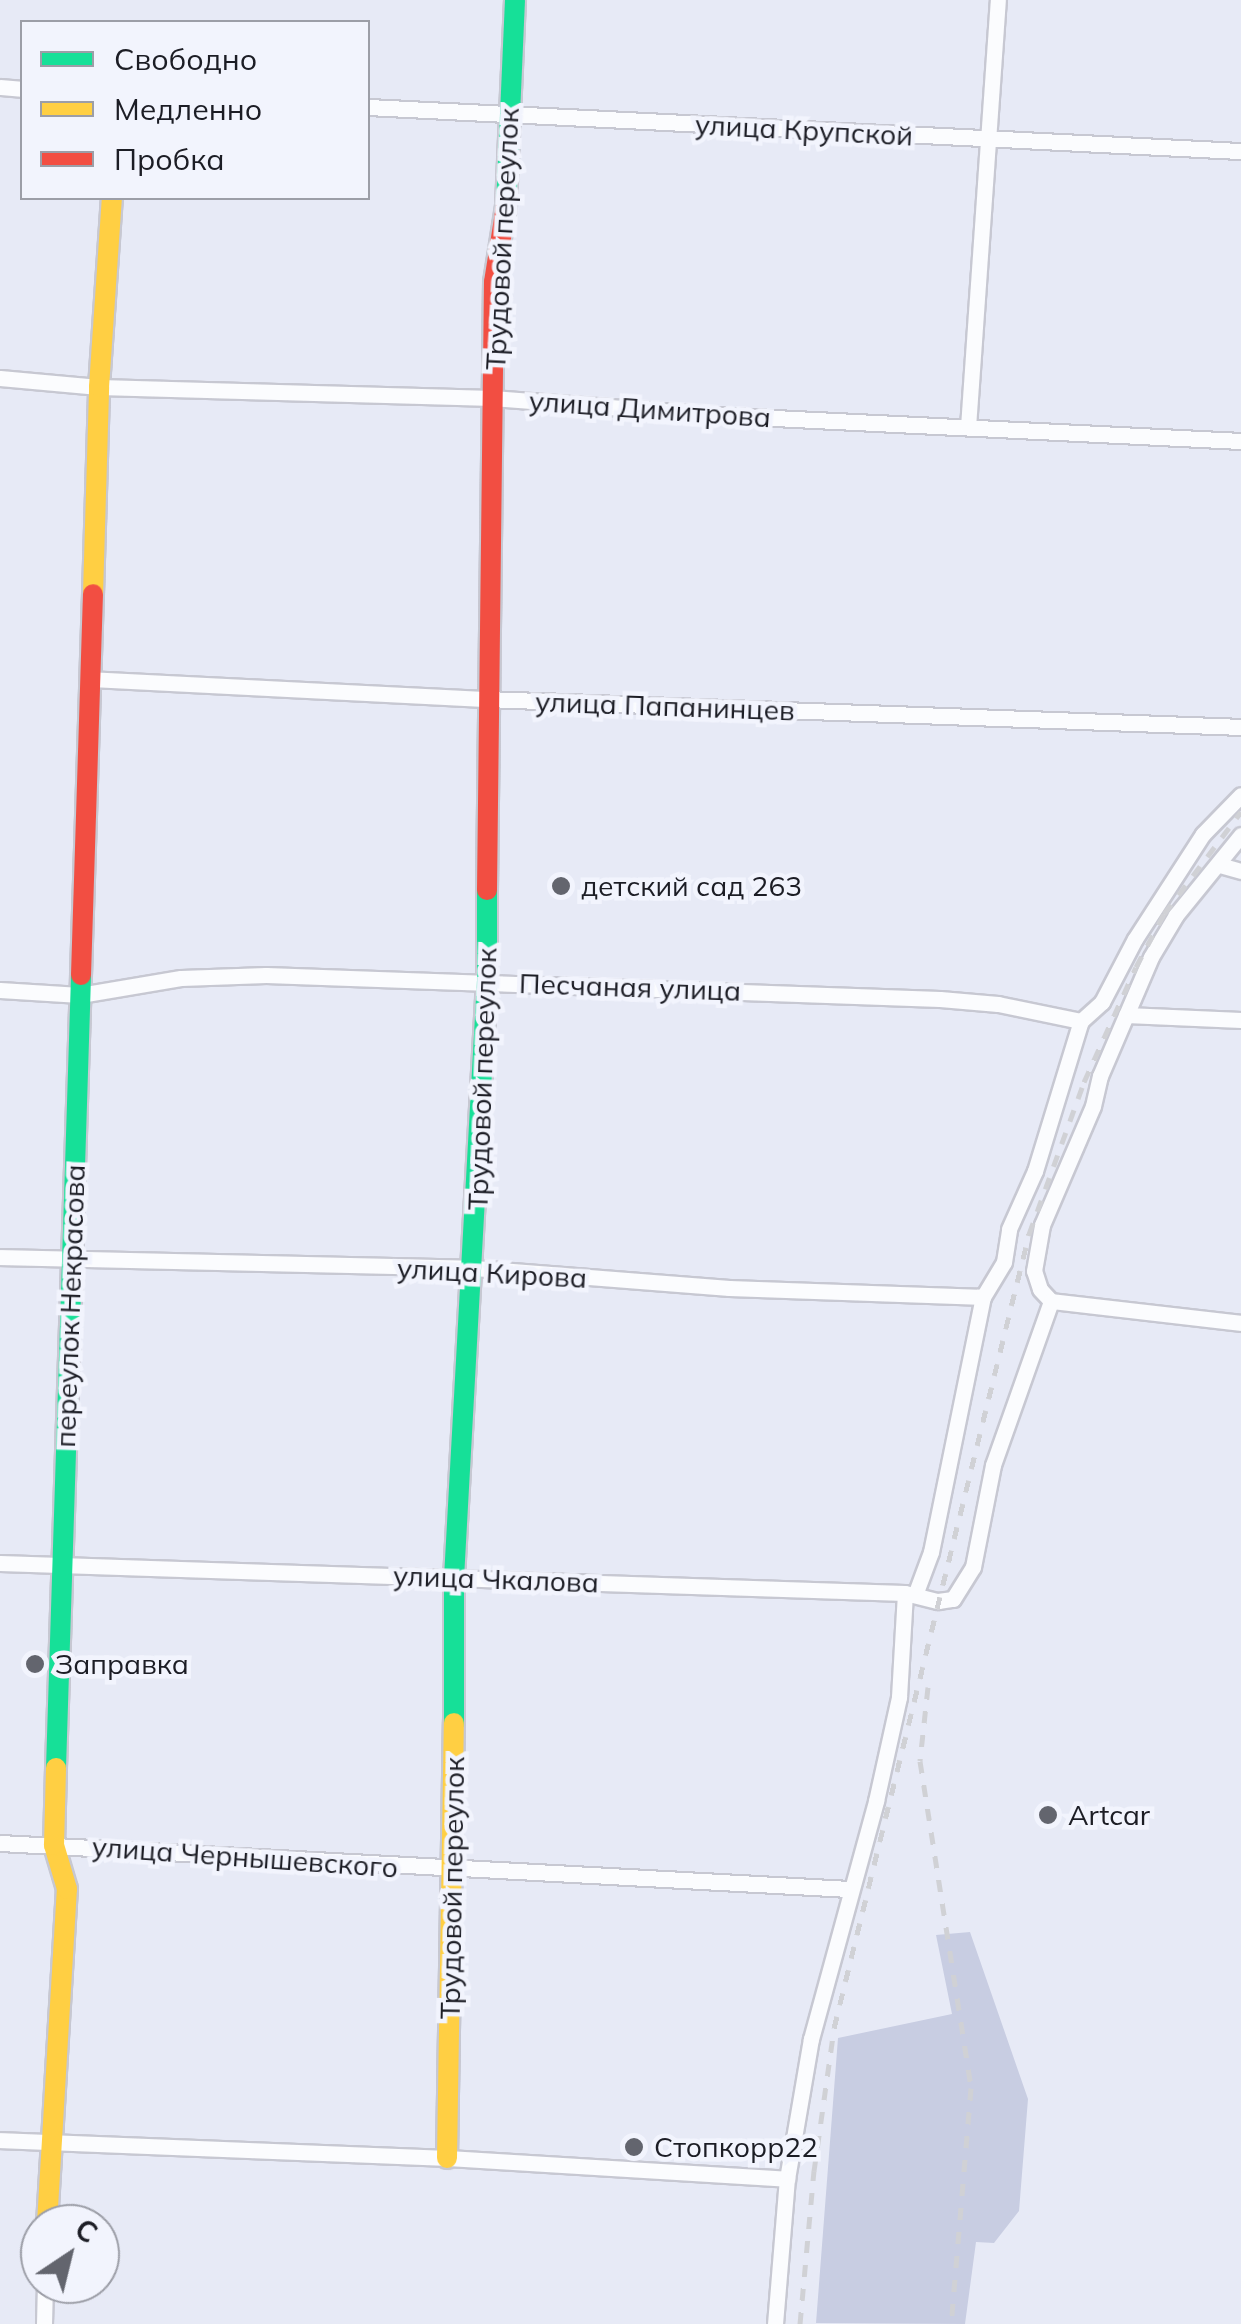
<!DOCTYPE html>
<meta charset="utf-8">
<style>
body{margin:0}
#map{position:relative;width:1241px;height:2324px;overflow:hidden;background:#e7eaf6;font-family:Mulish,sans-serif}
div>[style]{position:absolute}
.green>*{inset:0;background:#c8cde2}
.roads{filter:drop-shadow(2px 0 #c7c8d2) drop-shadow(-2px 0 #c7c8d2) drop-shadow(0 2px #c7c8d2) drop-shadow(0 -2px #c7c8d2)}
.street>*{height:15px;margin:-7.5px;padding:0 7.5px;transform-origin:7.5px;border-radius:7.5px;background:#fbfcfe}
.fast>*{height:20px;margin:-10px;padding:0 10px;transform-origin:10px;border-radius:10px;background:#16e098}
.slow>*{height:20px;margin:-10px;padding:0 10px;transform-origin:10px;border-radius:10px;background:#ffcf43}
.jam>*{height:20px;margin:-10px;padding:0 10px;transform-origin:10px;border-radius:10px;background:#f24e42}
.rail>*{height:5px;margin-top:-2.5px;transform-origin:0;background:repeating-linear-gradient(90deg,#d0d1d5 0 12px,transparent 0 24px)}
.dots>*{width:28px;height:28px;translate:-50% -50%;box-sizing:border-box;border:5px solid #f2f4fd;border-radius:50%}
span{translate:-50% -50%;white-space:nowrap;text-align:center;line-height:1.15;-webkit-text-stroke:9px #f2f4fd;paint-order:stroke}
.street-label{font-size:28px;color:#1c1d25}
.poi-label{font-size:28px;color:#1c1d25}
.left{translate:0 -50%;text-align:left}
.legend{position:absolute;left:20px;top:20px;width:350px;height:180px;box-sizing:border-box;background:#f2f4fd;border:2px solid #9c9ea7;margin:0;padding:12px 18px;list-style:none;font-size:30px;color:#1c1d25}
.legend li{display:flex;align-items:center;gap:20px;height:50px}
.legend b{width:50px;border:2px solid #9c9ea7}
.north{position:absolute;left:20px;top:2204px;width:100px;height:100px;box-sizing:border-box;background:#f2f4fd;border:2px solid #9c9ea7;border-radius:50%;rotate:35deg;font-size:28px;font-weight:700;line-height:40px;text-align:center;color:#1c1d25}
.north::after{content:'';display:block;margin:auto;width:35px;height:45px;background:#63656e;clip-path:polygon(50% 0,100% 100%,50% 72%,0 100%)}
</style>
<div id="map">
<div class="green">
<i style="clip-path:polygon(970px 1932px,1028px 2099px,1019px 2211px,994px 2243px,976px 2242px,965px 2324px,816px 2323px,838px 2038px,952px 2014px,936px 1935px)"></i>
</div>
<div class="roads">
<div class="street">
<i style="left:0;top:87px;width:22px;rotate:5deg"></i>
<i style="left:368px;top:107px;width:874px;rotate:2.89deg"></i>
<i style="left:0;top:378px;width:99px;rotate:5.2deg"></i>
<i style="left:99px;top:387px;width:394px;rotate:1.6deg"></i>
<i style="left:493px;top:398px;width:221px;rotate:4.4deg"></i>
<i style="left:713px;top:415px;width:529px;rotate:2.82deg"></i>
<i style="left:968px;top:427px;width:428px;rotate:-86deg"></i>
<i style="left:89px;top:679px;width:398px;rotate:2.9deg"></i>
<i style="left:486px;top:699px;width:756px;rotate:2.12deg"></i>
<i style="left:1220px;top:865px;width:22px;rotate:16deg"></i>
<i style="left:0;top:990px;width:80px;rotate:3.6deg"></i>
<i style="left:80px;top:995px;width:102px;rotate:-9.6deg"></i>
<i style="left:181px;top:978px;width:85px;rotate:-2deg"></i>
<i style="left:266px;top:975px;width:674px;rotate:2.04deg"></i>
<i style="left:940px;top:999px;width:58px;rotate:4.9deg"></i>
<i style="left:998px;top:1004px;width:85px;rotate:11.6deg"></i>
<i style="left:1126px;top:1015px;width:115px;rotate:2.5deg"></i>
<i style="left:1081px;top:1021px;width:28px;rotate:-42deg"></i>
<i style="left:1102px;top:1002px;width:71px;rotate:-62.4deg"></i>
<i style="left:1135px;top:939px;width:125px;rotate:-57.1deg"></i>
<i style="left:1203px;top:834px;width:54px;rotate:-45.7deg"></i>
<i style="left:0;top:1257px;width:474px;rotate:1.3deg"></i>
<i style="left:474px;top:1268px;width:256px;rotate:4.5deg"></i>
<i style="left:729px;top:1288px;width:254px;rotate:2deg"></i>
<i style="left:1051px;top:1301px;width:16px;rotate:-133deg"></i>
<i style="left:1040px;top:1289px;width:19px;rotate:-108deg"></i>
<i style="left:1034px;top:1271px;width:47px;rotate:-80.1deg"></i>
<i style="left:1042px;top:1225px;width:129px;rotate:-66.8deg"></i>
<i style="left:1093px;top:1106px;width:31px;rotate:-77deg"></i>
<i style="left:1100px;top:1076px;width:129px;rotate:-66.8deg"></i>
<i style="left:1151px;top:957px;width:49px;rotate:-59.2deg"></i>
<i style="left:1176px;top:915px;width:103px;rotate:-50.9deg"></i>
<i style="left:1051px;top:1301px;width:191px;rotate:6.6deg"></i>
<i style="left:0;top:1563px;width:905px;rotate:1.9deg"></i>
<i style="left:905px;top:1593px;width:34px;rotate:14deg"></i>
<i style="left:938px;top:1601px;width:15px;rotate:-8deg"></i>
<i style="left:953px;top:1599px;width:38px;rotate:-58deg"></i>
<i style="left:973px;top:1567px;width:104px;rotate:-78.9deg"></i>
<i style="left:993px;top:1465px;width:174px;rotate:-70.5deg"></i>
<i style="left:915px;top:1595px;width:46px;rotate:-69.6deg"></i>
<i style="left:931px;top:1552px;width:260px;rotate:-78.5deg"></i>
<i style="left:983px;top:1297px;width:41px;rotate:-59deg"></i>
<i style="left:1004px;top:1262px;width:33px;rotate:-81deg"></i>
<i style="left:1009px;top:1229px;width:64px;rotate:-65.9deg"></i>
<i style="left:1035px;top:1171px;width:157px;rotate:-73deg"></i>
<i style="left:0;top:1843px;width:850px;rotate:3.1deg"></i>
<i style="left:0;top:2140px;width:447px;rotate:2.3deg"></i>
<i style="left:447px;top:2158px;width:341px;rotate:3.5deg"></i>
<i style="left:44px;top:2324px;width:40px;rotate:-88.6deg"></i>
<i style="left:775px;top:2324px;width:145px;rotate:-85.3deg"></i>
<i style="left:787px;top:2179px;width:142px;rotate:-80.3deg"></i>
<i style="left:811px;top:2039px;width:247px;rotate:-74.7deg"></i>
<i style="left:876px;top:1801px;width:107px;rotate:-77.5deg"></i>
<i style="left:899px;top:1697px;width:104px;rotate:-86.7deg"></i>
</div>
<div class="fast">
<i style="left:506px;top:206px;width:206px;rotate:-87.5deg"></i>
<i style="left:454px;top:1723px;width:145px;rotate:-90deg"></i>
<i style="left:454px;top:1578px;width:598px;rotate:-86.84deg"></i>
<i style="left:487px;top:981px;width:91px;rotate:-90deg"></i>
<i style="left:56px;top:1768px;width:793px;rotate:-88.19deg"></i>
</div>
<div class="slow">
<i style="left:93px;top:594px;width:207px;rotate:-88.3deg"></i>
<i style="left:99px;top:387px;width:189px;rotate:-86.1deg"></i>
<i style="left:447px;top:2158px;width:435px;rotate:-89.1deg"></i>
<i style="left:47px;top:2224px;width:336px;rotate:-86.6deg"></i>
<i style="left:67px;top:1889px;width:46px;rotate:-106.5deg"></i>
<i style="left:54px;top:1845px;width:77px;rotate:-88.5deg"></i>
</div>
<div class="jam">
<i style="left:487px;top:890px;width:608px;rotate:-89.34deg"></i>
<i style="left:494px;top:282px;width:77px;rotate:-81deg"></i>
<i style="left:81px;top:975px;width:381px;rotate:-88.2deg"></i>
</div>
</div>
<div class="rail">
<i style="left:928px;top:1687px;width:74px;rotate:96.2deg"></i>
<i style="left:920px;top:1761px;width:331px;rotate:81.1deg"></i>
<i style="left:971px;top:2088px;width:237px;rotate:94.8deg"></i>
<i style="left:800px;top:2324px;width:154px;rotate:-84.8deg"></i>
<i style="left:814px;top:2171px;width:144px;rotate:-82deg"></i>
<i style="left:834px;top:2028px;width:818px;rotate:-76.2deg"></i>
<i style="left:1029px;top:1234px;width:162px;rotate:-70.1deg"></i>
<i style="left:1084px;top:1082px;width:126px;rotate:-65.7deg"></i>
<i style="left:1136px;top:967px;width:60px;rotate:-62.2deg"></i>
<i style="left:1164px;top:914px;width:128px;rotate:-53deg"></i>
</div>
<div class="dots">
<i style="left:561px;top:886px;background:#63656e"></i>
<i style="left:35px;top:1664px;background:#63656e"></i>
<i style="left:1048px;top:1815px;background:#63656e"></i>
<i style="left:634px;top:2147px;background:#63656e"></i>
</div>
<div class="street-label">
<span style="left:804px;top:130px;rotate:3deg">улица Крупской</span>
<span style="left:502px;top:239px;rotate:-87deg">Трудовой переулок</span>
<span style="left:650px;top:409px;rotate:4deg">улица Димитрова</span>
<span style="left:665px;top:706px;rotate:2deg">улица Папанинцев</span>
<span style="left:630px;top:987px;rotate:2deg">Песчаная улица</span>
<span style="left:482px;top:1079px;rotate:-88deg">Трудовой переулок</span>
<span style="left:492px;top:1273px;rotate:3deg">улица Кирова</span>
<span style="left:70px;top:1306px;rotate:-88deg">переулок Некрасова</span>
<span style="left:496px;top:1579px;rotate:2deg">улица Чкалова</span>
<span style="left:245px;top:1857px;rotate:4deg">улица Чернышевского</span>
<span style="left:452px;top:1888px;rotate:-89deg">Трудовой переулок</span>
</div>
<div class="poi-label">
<span class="left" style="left:581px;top:886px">детский сад 263</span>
<span class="left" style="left:55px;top:1664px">Заправка</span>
<span class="left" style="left:1068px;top:1815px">Artcar</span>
<span class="left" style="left:654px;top:2147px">Стопкорр22</span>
</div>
<ul class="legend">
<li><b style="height:12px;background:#16e098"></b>Свободно</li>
<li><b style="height:12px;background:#ffcf43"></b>Медленно</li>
<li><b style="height:12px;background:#f24e42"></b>Пробка</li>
</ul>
<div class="north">С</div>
</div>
